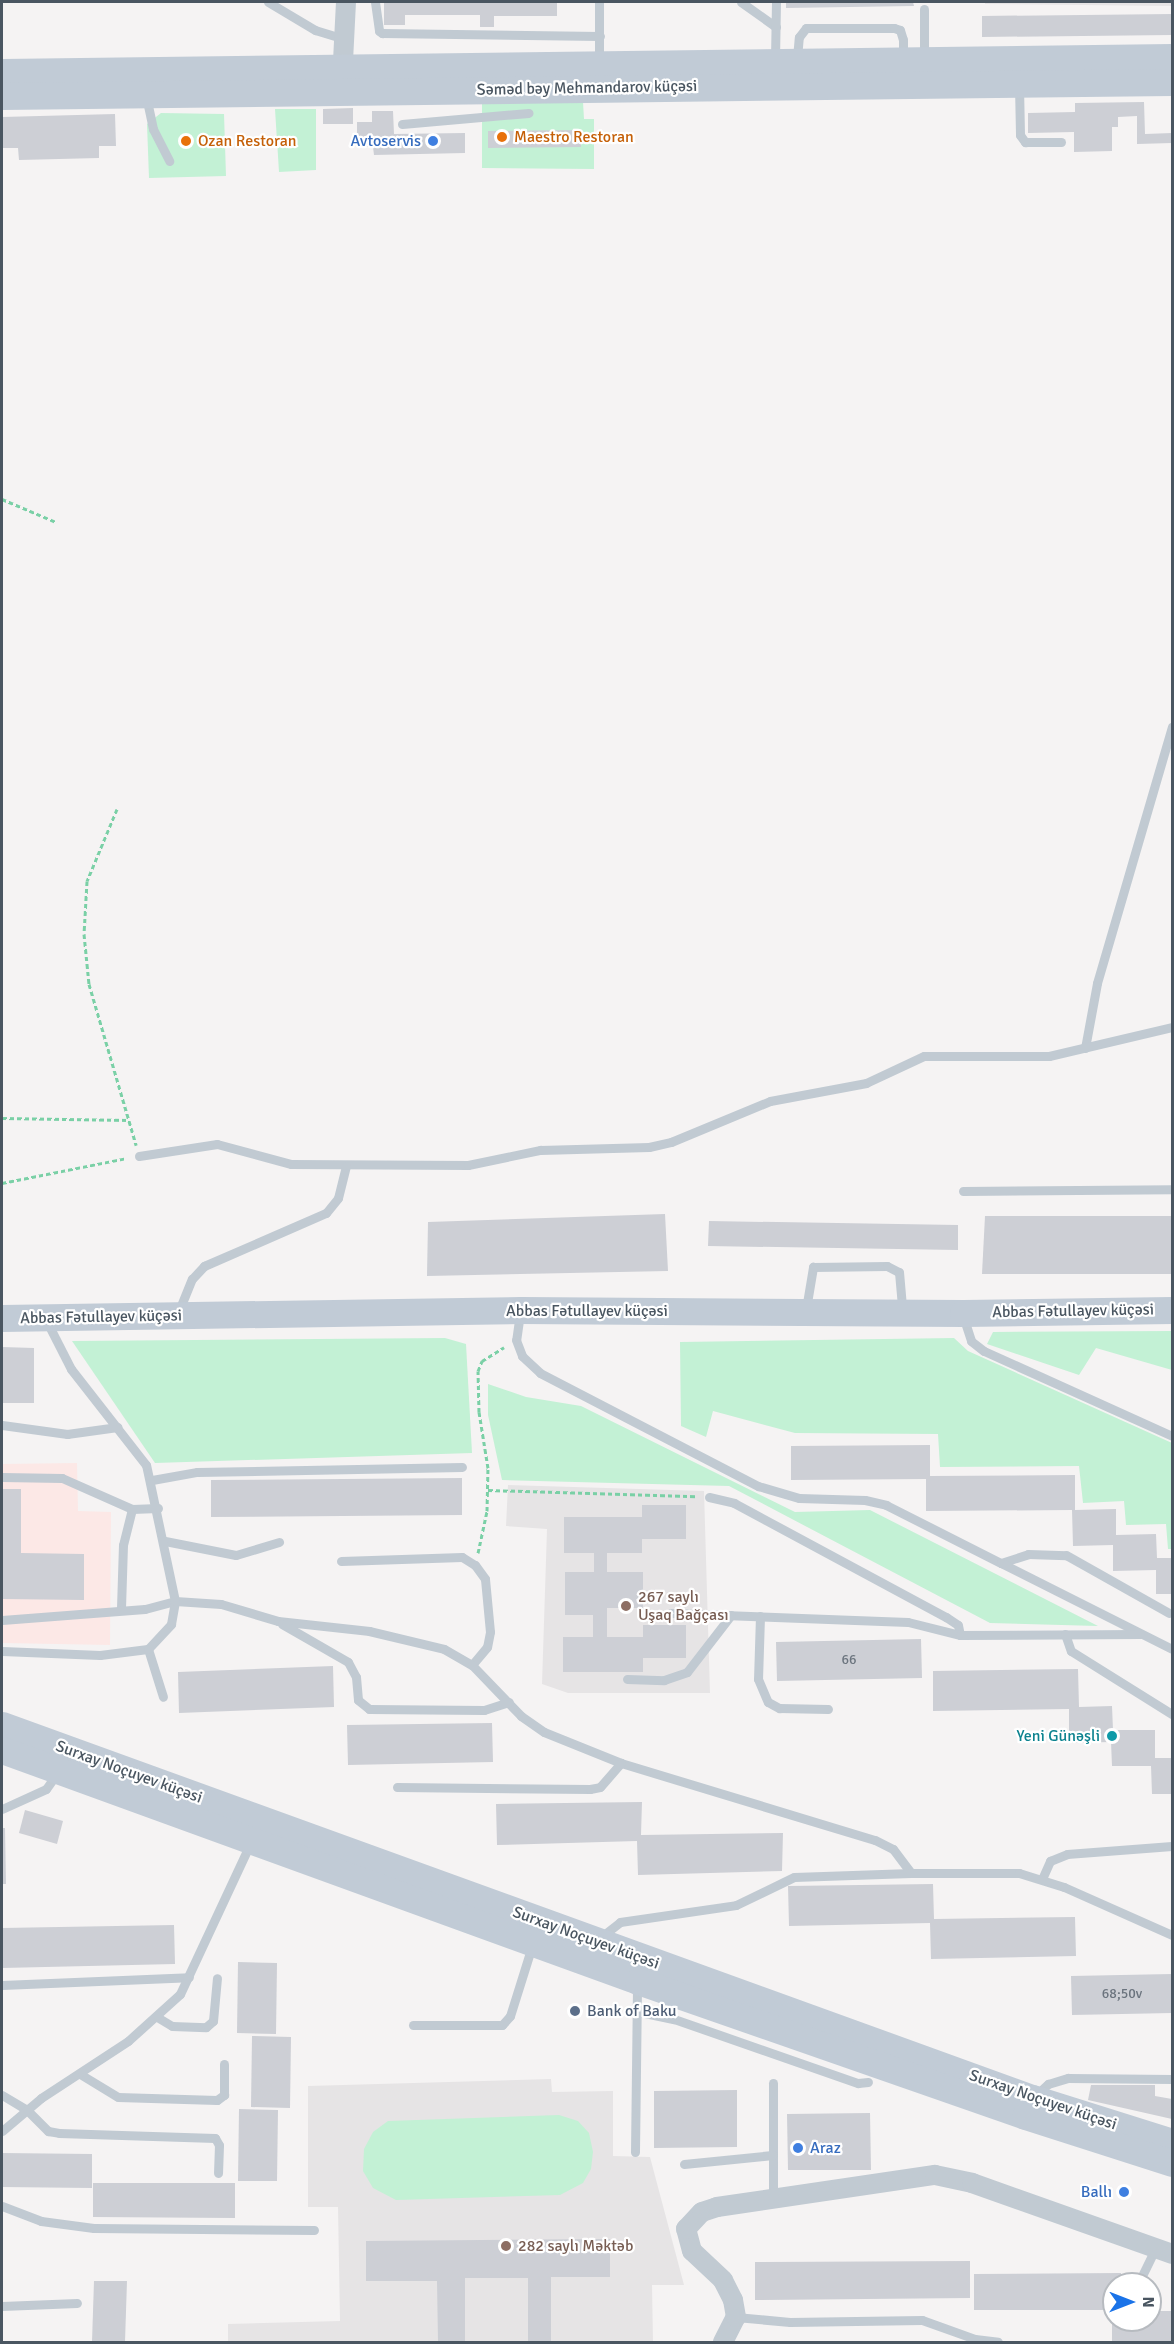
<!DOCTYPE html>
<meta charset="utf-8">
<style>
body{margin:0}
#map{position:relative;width:1174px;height:2344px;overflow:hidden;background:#f5f3f3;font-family:Signika,sans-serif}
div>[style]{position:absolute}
.education>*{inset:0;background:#e6e4e5}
.medical>*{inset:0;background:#fce8e6}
.green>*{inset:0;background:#c3f1d5}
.building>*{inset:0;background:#cdcfd5}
.path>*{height:3px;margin-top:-1.5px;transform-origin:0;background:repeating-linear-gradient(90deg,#7ad0a6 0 4.5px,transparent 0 7.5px)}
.lane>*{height:9px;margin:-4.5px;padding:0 4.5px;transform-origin:4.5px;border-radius:4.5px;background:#c1cad2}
.street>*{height:20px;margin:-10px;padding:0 10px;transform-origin:10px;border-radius:10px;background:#c1cad2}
.secondary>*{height:27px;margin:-13.5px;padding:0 13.5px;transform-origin:13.5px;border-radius:13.5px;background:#c1cbd6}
.dots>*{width:16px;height:16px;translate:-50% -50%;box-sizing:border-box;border:3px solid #fff;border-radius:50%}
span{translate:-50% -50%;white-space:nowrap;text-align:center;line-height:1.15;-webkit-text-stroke:4.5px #fff;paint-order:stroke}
.number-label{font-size:14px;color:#6b747e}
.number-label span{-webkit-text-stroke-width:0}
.street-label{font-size:16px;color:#4a5661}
.food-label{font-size:16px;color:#c56008}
.left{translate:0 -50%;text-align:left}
.shop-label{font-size:16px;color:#366cbe}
.right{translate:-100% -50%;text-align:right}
.education-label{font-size:16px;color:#785e54}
.culture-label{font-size:16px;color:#0d838f}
.service-label{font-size:16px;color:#4e5e75}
.frame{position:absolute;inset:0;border:3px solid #4a5661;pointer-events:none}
.north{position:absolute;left:1102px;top:2272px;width:60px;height:60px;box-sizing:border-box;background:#fff;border:2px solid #b7bbc0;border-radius:50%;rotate:90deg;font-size:16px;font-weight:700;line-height:24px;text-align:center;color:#4a5661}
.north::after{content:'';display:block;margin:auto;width:21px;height:27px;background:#1a73e8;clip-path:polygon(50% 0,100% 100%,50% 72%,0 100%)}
</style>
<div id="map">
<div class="education">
<i style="clip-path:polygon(985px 2px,1172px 2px,1172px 6px,985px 4px)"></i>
<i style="clip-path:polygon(508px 1485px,704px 1491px,710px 1693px,568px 1693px,542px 1684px,547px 1529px,506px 1526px)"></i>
<i style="clip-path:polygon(551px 2079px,552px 2092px,613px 2091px,613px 2156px,650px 2157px,684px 2285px,652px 2285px,653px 2342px,228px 2342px,228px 2324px,340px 2321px,338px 2207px,308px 2207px,308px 2086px)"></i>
</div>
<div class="medical">
<i style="clip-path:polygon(77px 1463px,78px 1511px,111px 1512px,110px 1645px,2px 1643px,2px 1464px)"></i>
</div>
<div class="green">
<i style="clip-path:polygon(583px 102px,584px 119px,594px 119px,594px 169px,482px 168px,482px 103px)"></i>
<i style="clip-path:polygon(275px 109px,316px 109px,316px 170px,279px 172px)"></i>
<i style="clip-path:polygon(161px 113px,224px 114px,226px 176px,149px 178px,147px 124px)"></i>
<i style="clip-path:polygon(1172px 1331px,1172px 1370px,1096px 1348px,1079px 1375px,987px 1344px,993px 1332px)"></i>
<i style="clip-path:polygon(445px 1338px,466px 1344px,472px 1453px,155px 1463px,72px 1341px)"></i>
<i style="clip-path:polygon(954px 1338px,968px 1351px,1172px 1443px,1172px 1549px,1168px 1549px,1166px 1524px,1126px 1525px,1124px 1501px,1083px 1503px,1079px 1466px,940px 1467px,938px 1434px,795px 1433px,713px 1411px,706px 1437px,681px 1426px,680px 1342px)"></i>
<i style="clip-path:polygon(488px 1384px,526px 1397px,581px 1406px,795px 1512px,870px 1510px,1098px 1626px,990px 1623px,729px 1486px,502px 1480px,488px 1415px)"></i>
<i style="clip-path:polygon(559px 2115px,578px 2121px,589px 2133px,593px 2152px,591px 2169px,583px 2183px,560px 2195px,396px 2200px,373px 2188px,363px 2171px,364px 2149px,373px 2132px,388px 2121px)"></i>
</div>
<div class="building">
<i style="clip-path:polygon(384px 2px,557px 2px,557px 16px,494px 16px,494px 27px,480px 27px,480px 15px,405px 15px,405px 25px,384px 25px)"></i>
<i style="clip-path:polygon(786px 2px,913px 2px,914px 6px,786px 8px)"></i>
<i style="clip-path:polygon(1172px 14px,1172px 35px,982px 37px,982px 16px)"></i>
<i style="clip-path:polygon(1144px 102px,1145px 134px,1172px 133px,1172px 143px,1137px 144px,1137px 116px,1118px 117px,1118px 127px,1112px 127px,1112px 151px,1074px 152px,1074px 132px,1028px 133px,1028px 113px,1075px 112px,1075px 103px)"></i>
<i style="clip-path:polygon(353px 108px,353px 124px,323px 124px,323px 109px)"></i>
<i style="clip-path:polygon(372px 111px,393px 111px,394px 134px,465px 133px,465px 153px,374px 155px,373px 147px,357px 147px,357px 122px,372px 122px)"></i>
<i style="clip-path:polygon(115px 114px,116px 146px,99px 146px,99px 158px,19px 160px,18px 148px,2px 148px,2px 117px)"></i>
<i style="clip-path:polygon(581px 130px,581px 147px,488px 148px,488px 131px)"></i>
<i style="clip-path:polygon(665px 1214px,668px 1271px,427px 1276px,428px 1222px)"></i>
<i style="clip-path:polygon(985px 1216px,1172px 1216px,1172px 1274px,982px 1274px)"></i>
<i style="clip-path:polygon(709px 1221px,958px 1225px,958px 1250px,708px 1246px)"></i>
<i style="clip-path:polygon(2px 1347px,34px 1348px,34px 1403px,2px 1403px)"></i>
<i style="clip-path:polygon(930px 1445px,930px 1476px,1075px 1475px,1075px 1510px,1116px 1509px,1116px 1535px,1156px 1534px,1157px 1558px,1172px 1558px,1172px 1594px,1156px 1594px,1156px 1570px,1113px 1571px,1113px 1545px,1073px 1546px,1072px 1510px,926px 1511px,926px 1479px,791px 1480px,791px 1446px)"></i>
<i style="clip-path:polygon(462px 1478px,462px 1515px,211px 1517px,211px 1480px)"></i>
<i style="clip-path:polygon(2px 1489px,21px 1489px,21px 1553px,84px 1554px,84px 1600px,2px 1599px)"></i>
<i style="clip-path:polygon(642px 1505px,686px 1505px,686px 1539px,642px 1539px,642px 1553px,607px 1553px,607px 1572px,643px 1572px,643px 1608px,607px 1608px,607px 1637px,643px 1637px,643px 1625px,686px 1625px,686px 1658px,643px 1658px,643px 1672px,563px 1672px,563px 1637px,593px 1637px,593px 1615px,565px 1615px,565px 1572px,594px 1572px,594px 1553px,564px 1553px,564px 1517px,642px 1517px)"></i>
<i style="clip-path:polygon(921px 1639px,922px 1678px,777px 1681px,776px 1642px)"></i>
<i style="clip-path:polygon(333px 1666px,334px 1707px,179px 1713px,178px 1672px)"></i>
<i style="clip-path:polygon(1078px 1669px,1079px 1707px,1112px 1706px,1113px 1730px,1155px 1730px,1155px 1758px,1172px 1758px,1172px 1794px,1152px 1794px,1151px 1766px,1112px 1766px,1111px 1742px,1069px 1743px,1069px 1709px,933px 1711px,933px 1671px)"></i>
<i style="clip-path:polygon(492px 1723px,493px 1762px,348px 1765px,347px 1725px)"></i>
<i style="clip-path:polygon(642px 1802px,641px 1835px,783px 1833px,782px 1871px,638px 1875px,637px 1841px,497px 1845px,496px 1804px)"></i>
<i style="clip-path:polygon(25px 1810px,63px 1821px,57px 1844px,19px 1833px)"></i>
<i style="clip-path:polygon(2px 1828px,5px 1828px,6px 1884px,2px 1884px)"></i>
<i style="clip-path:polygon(933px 1884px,934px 1919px,1075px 1917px,1076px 1956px,931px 1959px,930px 1923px,789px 1926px,788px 1886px)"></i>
<i style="clip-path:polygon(174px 1925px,175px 1964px,2px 1968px,2px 1928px)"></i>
<i style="clip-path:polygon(238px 1962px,277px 1963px,276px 2034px,237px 2033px)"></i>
<i style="clip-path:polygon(1172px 1974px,1172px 2013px,1072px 2015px,1071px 1976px)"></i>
<i style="clip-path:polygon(252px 2036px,291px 2037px,290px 2108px,251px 2107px)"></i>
<i style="clip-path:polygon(1091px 2085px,1155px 2085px,1155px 2096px,1172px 2099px,1172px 2119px,1088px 2100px)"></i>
<i style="clip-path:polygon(737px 2090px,737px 2147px,654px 2148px,654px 2091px)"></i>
<i style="clip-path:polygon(239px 2109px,278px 2110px,277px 2181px,238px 2181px)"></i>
<i style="clip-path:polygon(870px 2113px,871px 2170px,788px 2170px,787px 2114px)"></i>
<i style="clip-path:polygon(2px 2153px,92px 2154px,92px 2188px,2px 2187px)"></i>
<i style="clip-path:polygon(93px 2183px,235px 2183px,235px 2218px,93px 2217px)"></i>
<i style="clip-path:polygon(610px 2239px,610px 2277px,551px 2277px,551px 2342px,528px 2342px,528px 2278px,465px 2278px,465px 2342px,438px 2342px,437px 2281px,366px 2281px,366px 2241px)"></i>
<i style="clip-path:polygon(970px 2261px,970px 2298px,755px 2300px,755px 2262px)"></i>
<i style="clip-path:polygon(1121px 2273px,1121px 2284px,1114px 2284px,1114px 2310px,974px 2310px,974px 2274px)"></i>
<i style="clip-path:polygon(94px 2281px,127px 2281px,125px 2342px,92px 2342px)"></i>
<i style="clip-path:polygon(1150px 2311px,1172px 2311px,1172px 2342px,1112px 2342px,1112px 2320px,1150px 2320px)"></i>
</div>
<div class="path">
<i style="left:2px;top:499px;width:59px;rotate:23.1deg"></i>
<i style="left:117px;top:809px;width:78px;rotate:112.6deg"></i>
<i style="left:87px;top:881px;width:53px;rotate:93.2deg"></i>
<i style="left:84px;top:934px;width:50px;rotate:84.3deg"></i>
<i style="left:89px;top:984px;width:168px;rotate:73.7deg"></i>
<i style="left:2px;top:1118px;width:127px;rotate:0.9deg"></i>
<i style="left:2px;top:1183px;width:127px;rotate:-11.3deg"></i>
<i style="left:488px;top:1490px;width:208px;rotate:1.7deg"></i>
<i style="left:478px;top:1553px;width:43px;rotate:-77.9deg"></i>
<i style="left:487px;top:1511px;width:43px;rotate:-88.7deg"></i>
<i style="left:488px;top:1468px;width:57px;rotate:-99.1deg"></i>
<i style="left:479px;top:1412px;width:41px;rotate:-91.4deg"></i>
<i style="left:478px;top:1371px;width:11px;rotate:-68deg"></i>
<i style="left:482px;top:1361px;width:26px;rotate:-32deg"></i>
</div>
<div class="lane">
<i style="left:268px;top:2px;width:55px;rotate:30.8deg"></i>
<i style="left:315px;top:30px;width:30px;rotate:17deg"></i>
<i style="left:375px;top:2px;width:29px;rotate:82deg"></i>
<i style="left:379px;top:31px;width:4px;rotate:34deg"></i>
<i style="left:382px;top:33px;width:218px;rotate:0.8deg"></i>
<i style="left:741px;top:2px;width:43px;rotate:35.5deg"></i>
<i style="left:924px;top:9px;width:49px;rotate:90deg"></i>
<i style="left:797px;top:58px;width:21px;rotate:-85deg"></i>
<i style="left:799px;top:37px;width:11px;rotate:-52deg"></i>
<i style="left:806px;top:28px;width:88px"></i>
<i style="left:894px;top:28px;width:6px;rotate:18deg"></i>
<i style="left:900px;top:30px;width:10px;rotate:73deg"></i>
<i style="left:903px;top:40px;width:19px;rotate:90deg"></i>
<i style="left:775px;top:59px;width:57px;rotate:-89deg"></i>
<i style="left:599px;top:62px;width:60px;rotate:-90deg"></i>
<i style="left:1019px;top:86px;width:49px;rotate:88.8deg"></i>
<i style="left:1020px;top:135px;width:9px;rotate:54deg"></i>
<i style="left:1025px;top:142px;width:36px"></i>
<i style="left:146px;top:96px;width:34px;rotate:78deg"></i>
<i style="left:153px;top:129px;width:36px;rotate:63deg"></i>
<i style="left:402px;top:124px;width:127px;rotate:-5deg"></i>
<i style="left:1085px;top:1048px;width:66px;rotate:-79.5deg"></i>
<i style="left:1097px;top:983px;width:267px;rotate:-73.7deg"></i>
<i style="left:139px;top:1156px;width:79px;rotate:-8.7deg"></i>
<i style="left:217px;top:1144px;width:77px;rotate:15.1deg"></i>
<i style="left:291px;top:1164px;width:177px;rotate:0.3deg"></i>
<i style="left:468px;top:1165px;width:74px;rotate:-11.8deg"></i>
<i style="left:540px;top:1150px;width:109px;rotate:-1.6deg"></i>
<i style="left:649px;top:1147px;width:23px;rotate:-13deg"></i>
<i style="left:671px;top:1142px;width:107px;rotate:-22.5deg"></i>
<i style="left:770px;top:1101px;width:98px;rotate:-10.6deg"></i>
<i style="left:866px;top:1083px;width:64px;rotate:-25deg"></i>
<i style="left:924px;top:1056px;width:125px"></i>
<i style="left:1049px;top:1056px;width:126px;rotate:-13.3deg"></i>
<i style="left:963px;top:1191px;width:209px;rotate:-0.5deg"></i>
<i style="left:806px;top:1309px;width:43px;rotate:-80.5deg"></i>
<i style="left:813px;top:1267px;width:74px;rotate:-0.8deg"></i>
<i style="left:887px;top:1266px;width:13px;rotate:27deg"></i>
<i style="left:899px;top:1272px;width:38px;rotate:85deg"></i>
<i style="left:178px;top:1313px;width:37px;rotate:-68deg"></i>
<i style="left:192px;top:1279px;width:18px;rotate:-47deg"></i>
<i style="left:204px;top:1266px;width:133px;rotate:-23.5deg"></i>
<i style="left:326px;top:1213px;width:19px;rotate:-51deg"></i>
<i style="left:338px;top:1198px;width:33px;rotate:-76deg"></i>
<i style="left:520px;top:1313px;width:27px;rotate:98deg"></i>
<i style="left:516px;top:1340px;width:17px;rotate:69deg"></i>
<i style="left:522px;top:1356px;width:25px;rotate:43deg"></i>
<i style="left:540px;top:1373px;width:246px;rotate:27.4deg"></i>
<i style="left:758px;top:1486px;width:43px;rotate:16.3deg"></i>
<i style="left:799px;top:1498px;width:66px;rotate:1.7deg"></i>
<i style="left:865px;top:1500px;width:22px;rotate:13deg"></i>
<i style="left:886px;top:1505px;width:129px;rotate:26.8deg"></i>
<i style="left:1001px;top:1563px;width:28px;rotate:-18deg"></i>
<i style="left:1028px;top:1554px;width:38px;rotate:2deg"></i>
<i style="left:1066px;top:1555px;width:118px;rotate:29.4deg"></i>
<i style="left:963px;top:1316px;width:26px;rotate:72deg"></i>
<i style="left:971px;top:1341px;width:16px;rotate:38deg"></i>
<i style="left:984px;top:1351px;width:206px;rotate:24.3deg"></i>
<i style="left:2px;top:1425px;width:66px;rotate:7.9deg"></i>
<i style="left:67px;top:1434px;width:51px;rotate:-7.8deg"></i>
<i style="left:2px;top:1477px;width:60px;rotate:1deg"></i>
<i style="left:62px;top:1478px;width:77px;rotate:23.9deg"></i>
<i style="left:132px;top:1509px;width:26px;rotate:-2deg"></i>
<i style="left:152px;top:1480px;width:46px;rotate:-10.1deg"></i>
<i style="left:197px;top:1472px;width:265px;rotate:-1.1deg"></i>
<i style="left:709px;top:1497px;width:26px;rotate:13deg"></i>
<i style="left:734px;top:1503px;width:241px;rotate:28.3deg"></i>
<i style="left:946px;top:1617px;width:14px;rotate:34deg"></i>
<i style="left:958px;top:1625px;width:10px;rotate:79deg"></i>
<i style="left:165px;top:1541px;width:72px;rotate:11.2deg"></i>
<i style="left:236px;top:1555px;width:45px;rotate:-16.8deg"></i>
<i style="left:341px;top:1561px;width:121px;rotate:-1.9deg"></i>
<i style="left:462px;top:1557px;width:15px;rotate:32deg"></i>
<i style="left:475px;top:1565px;width:17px;rotate:54deg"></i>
<i style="left:485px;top:1579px;width:53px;rotate:84.6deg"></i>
<i style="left:490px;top:1632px;width:15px;rotate:101deg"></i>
<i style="left:487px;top:1647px;width:23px;rotate:130deg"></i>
<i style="left:1001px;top:1563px;width:191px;rotate:26.7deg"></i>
<i style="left:121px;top:1608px;width:63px;rotate:-88.2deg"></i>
<i style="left:123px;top:1545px;width:37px;rotate:-76deg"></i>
<i style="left:671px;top:1613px;width:237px;rotate:2.2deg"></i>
<i style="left:908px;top:1622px;width:54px;rotate:14deg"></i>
<i style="left:960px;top:1635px;width:180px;rotate:-0.3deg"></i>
<i style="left:760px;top:1616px;width:63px;rotate:91.8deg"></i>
<i style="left:758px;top:1679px;width:25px;rotate:67deg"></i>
<i style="left:768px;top:1702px;width:13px;rotate:29deg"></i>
<i style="left:779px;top:1708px;width:49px;rotate:1.2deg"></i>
<i style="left:2px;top:1620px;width:143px;rotate:-4.4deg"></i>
<i style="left:145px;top:1609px;width:31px;rotate:-15deg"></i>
<i style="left:175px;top:1601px;width:46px;rotate:3.7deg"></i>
<i style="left:221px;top:1604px;width:59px;rotate:16.6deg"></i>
<i style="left:278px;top:1621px;width:92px;rotate:6.3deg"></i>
<i style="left:369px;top:1631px;width:77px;rotate:13.5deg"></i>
<i style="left:444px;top:1649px;width:32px;rotate:30deg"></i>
<i style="left:472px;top:1665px;width:71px;rotate:46.1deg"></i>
<i style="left:521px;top:1716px;width:28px;rotate:35deg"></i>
<i style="left:544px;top:1732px;width:83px;rotate:21.9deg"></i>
<i style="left:621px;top:1763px;width:265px;rotate:16.9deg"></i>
<i style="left:875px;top:1840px;width:20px;rotate:27deg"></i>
<i style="left:893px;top:1849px;width:30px;rotate:53deg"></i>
<i style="left:282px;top:1624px;width:76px;rotate:29.9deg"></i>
<i style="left:348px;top:1662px;width:17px;rotate:62deg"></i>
<i style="left:356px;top:1677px;width:23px;rotate:85deg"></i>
<i style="left:358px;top:1700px;width:14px;rotate:39deg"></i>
<i style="left:369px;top:1709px;width:115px;rotate:0.5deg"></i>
<i style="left:484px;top:1710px;width:26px;rotate:-18deg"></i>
<i style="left:1065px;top:1634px;width:18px;rotate:71deg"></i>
<i style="left:1071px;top:1651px;width:119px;rotate:32deg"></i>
<i style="left:148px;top:1649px;width:50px;rotate:72.6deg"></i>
<i style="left:2px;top:1651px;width:98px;rotate:2.3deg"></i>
<i style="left:100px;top:1655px;width:48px;rotate:-7.1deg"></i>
<i style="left:148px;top:1649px;width:34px;rotate:-47deg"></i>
<i style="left:171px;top:1624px;width:23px;rotate:-80deg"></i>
<i style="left:175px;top:1601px;width:139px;rotate:-102deg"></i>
<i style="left:146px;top:1465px;width:122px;rotate:-128deg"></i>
<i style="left:71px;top:1369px;width:55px;rotate:-117deg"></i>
<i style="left:627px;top:1679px;width:37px;rotate:2deg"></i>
<i style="left:664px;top:1680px;width:24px;rotate:-19deg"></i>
<i style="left:687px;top:1672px;width:72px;rotate:-52.3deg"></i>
<i style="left:397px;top:1787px;width:193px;rotate:0.6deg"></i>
<i style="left:590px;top:1789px;width:10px;rotate:-11deg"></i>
<i style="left:600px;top:1787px;width:32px;rotate:-49deg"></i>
<i style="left:2px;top:1809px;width:48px;rotate:-24.4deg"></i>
<i style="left:46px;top:1789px;width:21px;rotate:-55deg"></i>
<i style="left:1042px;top:1879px;width:20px;rotate:-66deg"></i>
<i style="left:1050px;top:1861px;width:18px;rotate:-22deg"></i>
<i style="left:1067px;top:1854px;width:105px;rotate:-4.4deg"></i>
<i style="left:601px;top:1937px;width:24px;rotate:-38deg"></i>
<i style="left:620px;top:1922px;width:117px;rotate:-8.3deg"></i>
<i style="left:736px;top:1905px;width:64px;rotate:-25.8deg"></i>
<i style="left:794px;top:1877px;width:117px;rotate:-2deg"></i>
<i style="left:911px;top:1873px;width:108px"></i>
<i style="left:1019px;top:1873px;width:47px;rotate:17.3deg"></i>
<i style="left:1064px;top:1887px;width:118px;rotate:24deg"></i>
<i style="left:2px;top:1985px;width:187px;rotate:-2.4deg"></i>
<i style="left:635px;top:2011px;width:40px;rotate:12deg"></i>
<i style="left:674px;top:2019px;width:195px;rotate:19.2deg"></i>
<i style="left:858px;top:2083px;width:10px;rotate:-6deg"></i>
<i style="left:157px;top:2017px;width:17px;rotate:31deg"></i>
<i style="left:172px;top:2026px;width:34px;rotate:2deg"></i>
<i style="left:206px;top:2027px;width:9px;rotate:-41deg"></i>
<i style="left:213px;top:2021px;width:43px;rotate:-84.7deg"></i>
<i style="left:413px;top:2025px;width:89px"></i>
<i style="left:502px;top:2025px;width:12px;rotate:-48deg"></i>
<i style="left:510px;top:2016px;width:73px;rotate:-72.6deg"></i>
<i style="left:80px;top:2074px;width:44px;rotate:31.2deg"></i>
<i style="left:118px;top:2097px;width:99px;rotate:1.7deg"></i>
<i style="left:217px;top:2100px;width:9px;rotate:-36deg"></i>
<i style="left:224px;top:2095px;width:31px;rotate:-90deg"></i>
<i style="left:773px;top:2083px;width:116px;rotate:90deg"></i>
<i style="left:2px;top:2095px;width:29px;rotate:31deg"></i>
<i style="left:27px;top:2110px;width:30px;rotate:45deg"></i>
<i style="left:48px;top:2131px;width:11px;rotate:10deg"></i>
<i style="left:59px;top:2133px;width:156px;rotate:1.8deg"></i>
<i style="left:215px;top:2138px;width:8px;rotate:60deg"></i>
<i style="left:219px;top:2145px;width:28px;rotate:92deg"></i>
<i style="left:1035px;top:2096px;width:18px;rotate:-43deg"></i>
<i style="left:1048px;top:2084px;width:21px;rotate:-17deg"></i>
<i style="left:1068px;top:2078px;width:104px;rotate:0.6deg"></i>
<i style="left:2px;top:2131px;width:51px;rotate:-40.2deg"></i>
<i style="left:41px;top:2098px;width:104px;rotate:-33.2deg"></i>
<i style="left:128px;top:2041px;width:70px;rotate:-42.1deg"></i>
<i style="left:180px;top:1994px;width:166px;rotate:-65deg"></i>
<i style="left:635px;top:2152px;width:168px;rotate:-89.3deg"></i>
<i style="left:684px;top:2164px;width:89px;rotate:-5.8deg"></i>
<i style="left:2px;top:2206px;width:42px;rotate:21deg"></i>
<i style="left:41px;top:2221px;width:53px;rotate:7.5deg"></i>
<i style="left:94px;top:2228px;width:220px;rotate:0.5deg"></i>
<i style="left:1138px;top:2284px;width:39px;rotate:-64deg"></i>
<i style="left:2px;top:2306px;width:75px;rotate:-2.3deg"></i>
<i style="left:736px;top:2317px;width:54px;rotate:5.3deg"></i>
<i style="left:790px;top:2322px;width:132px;rotate:-0.9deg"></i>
<i style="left:922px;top:2320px;width:56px;rotate:19.7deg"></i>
<i style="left:975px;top:2339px;width:23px;rotate:7deg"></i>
</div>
<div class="street">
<i style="left:342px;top:81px;width:79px;rotate:-87.1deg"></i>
<i style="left:723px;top:2342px;width:28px;rotate:-63deg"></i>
<i style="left:736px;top:2317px;width:17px;rotate:-100deg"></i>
<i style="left:733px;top:2300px;width:22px;rotate:-117deg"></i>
<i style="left:723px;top:2280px;width:42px;rotate:-136.9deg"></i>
<i style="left:692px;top:2251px;width:23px;rotate:-105deg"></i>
<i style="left:686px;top:2229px;width:23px;rotate:-47deg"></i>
<i style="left:702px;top:2212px;width:16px;rotate:-18deg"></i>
<i style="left:717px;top:2207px;width:220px;rotate:-8.4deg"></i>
<i style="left:935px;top:2175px;width:38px;rotate:12deg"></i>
<i style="left:972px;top:2183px;width:212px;rotate:19.5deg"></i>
</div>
<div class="secondary">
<i style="left:2px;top:72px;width:1170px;rotate:-0.73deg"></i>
<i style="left:2px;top:96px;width:1170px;rotate:-0.69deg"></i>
<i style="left:2px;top:1318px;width:519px;rotate:-0.88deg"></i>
<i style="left:521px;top:1310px;width:442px;rotate:0.4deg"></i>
<i style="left:963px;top:1313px;width:209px;rotate:-0.8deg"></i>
<i style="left:2px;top:1725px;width:1095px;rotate:19.91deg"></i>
<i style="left:1032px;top:2098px;width:147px;rotate:17.4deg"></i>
<i style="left:2px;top:1750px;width:677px;rotate:19.96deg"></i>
<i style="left:638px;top:1981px;width:410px;rotate:19.2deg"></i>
<i style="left:1025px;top:2116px;width:154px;rotate:17.7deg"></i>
</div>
<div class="dots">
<i style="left:502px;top:137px;background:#e8710a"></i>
<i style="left:186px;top:141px;background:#e8710a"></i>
<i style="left:433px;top:141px;background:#3f7fe0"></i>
<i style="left:626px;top:1606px;background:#8d6e63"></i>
<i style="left:1112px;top:1736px;background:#0f9aa8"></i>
<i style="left:575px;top:2011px;background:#5c6f8a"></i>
<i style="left:798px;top:2148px;background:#3f7fe0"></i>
<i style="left:1124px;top:2192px;background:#3f7fe0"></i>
<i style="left:506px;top:2246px;background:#8d6e63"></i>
</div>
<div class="number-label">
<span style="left:849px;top:1660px">66</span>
<span style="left:1122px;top:1994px">68;50v</span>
</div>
<div class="street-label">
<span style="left:587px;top:88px;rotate:-1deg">Səməd bəy Mehmandarov küçəsi</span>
<span style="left:587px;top:1311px">Abbas Fətullayev küçəsi</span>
<span style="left:1073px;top:1311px;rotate:-1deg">Abbas Fətullayev küçəsi</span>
<span style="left:101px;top:1317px;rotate:-1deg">Abbas Fətullayev küçəsi</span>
<span style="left:129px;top:1772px;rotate:20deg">Surxay Noçuyev küçəsi</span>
<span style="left:586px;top:1938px;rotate:20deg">Surxay Noçuyev küçəsi</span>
<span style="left:1043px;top:2100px;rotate:19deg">Surxay Noçuyev küçəsi</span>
</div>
<div class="food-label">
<span class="left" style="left:514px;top:137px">Maestro Restoran</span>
<span class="left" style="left:198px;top:141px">Ozan Restoran</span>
</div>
<div class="shop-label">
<span class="right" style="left:421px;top:141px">Avtoservis</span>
<span class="left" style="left:810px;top:2148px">Araz</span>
<span class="right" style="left:1112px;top:2192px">Ballı</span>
</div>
<div class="education-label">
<span class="left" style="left:638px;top:1606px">267 saylı<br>Uşaq Bağçası</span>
<span class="left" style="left:518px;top:2246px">282 saylı Məktəb</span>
</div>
<div class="culture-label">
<span class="right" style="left:1100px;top:1736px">Yeni Günəşli</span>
</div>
<div class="service-label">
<span class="left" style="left:587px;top:2011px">Bank of Baku</span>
</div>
<div class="frame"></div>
<div class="north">N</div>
</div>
